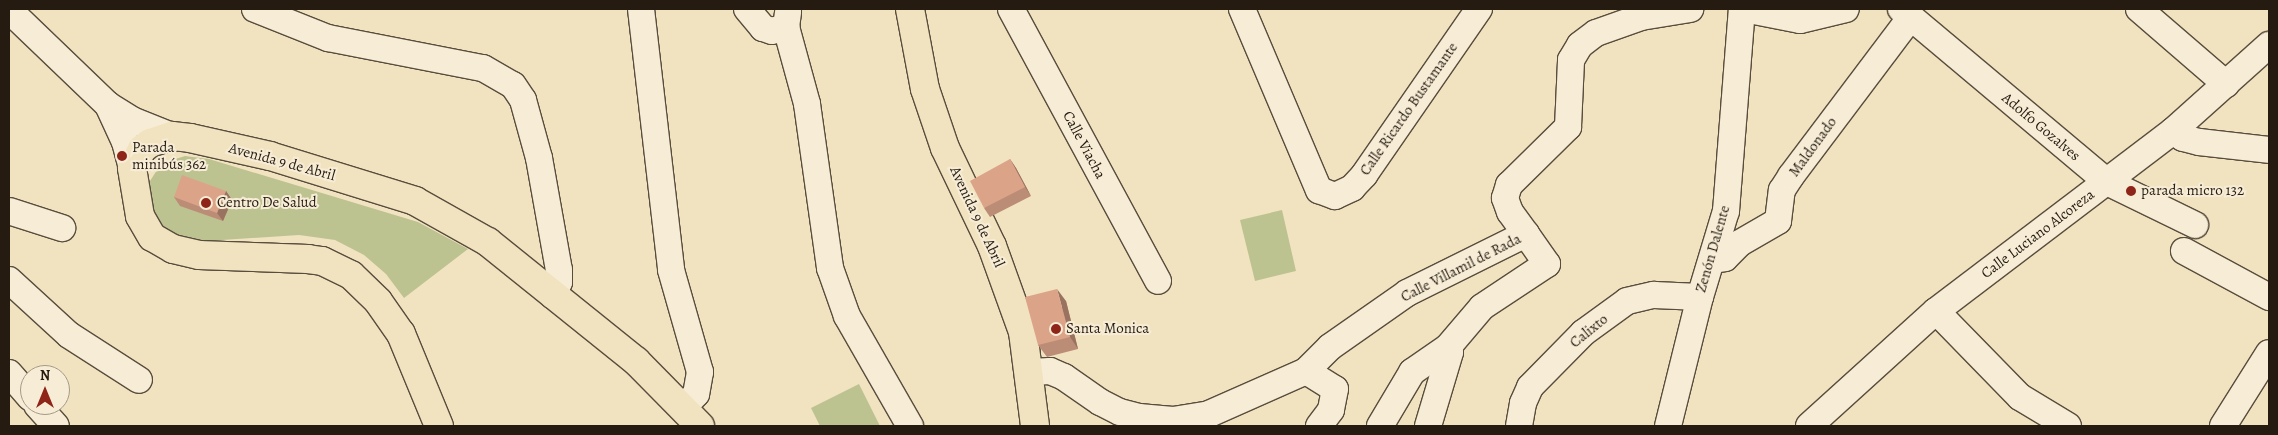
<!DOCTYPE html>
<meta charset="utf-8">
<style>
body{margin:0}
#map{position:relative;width:2278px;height:435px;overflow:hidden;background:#f2e3c0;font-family:Alegreya,serif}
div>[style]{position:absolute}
.green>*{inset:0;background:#bdc390}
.roads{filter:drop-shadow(1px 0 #584d3d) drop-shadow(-1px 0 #584d3d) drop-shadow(0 1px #584d3d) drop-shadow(0 -1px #584d3d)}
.minor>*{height:26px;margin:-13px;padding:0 13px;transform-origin:13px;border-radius:13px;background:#f7edd6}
.major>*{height:28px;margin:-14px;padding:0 14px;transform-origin:14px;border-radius:14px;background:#f2e3c0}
.wall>*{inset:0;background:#bc8d76}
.shaded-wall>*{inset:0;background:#997360}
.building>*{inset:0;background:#dba489}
.dots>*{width:14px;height:14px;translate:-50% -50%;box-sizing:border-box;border:2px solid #f7edd6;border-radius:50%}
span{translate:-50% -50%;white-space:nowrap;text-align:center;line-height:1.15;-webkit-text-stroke:4px #f7edd6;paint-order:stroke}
.street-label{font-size:15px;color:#251b11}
.poi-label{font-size:15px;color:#251b11}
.left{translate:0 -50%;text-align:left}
.frame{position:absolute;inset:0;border:10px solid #251b11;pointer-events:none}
.north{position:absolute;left:20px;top:365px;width:50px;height:50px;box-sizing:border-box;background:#f7edd6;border:1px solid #a39987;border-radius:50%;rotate:0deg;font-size:14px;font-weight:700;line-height:20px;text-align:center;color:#251b11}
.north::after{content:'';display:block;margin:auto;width:18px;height:22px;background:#8f2418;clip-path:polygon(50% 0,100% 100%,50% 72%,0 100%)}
</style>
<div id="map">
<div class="green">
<i style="clip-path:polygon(185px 156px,209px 159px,418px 222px,468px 249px,404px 298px,386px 274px,364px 255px,335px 240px,299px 235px,207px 241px,166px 232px,155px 221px,148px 196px,150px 181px,157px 170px,169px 161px)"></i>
<i style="clip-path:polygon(1282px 210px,1296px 271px,1255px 281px,1240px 220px)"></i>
<i style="clip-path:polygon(859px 384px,880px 426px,820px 426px,811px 408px)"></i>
</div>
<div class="roads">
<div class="minor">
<i style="left:255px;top:9px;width:79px;rotate:21.7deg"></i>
<i style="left:328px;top:38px;width:158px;rotate:11deg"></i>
<i style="left:483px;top:68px;width:34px;rotate:30deg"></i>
<i style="left:513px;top:85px;width:18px;rotate:56deg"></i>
<i style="left:523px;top:100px;width:60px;rotate:74.6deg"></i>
<i style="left:539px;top:158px;width:114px;rotate:79.9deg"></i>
<i style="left:559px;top:270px;width:12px;rotate:90deg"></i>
<i style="left:559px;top:282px;width:15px;rotate:113deg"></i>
<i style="left:641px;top:9px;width:263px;rotate:83.4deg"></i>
<i style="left:671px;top:270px;width:106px;rotate:74.1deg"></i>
<i style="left:700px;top:372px;width:22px;rotate:100deg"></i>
<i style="left:696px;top:394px;width:19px;rotate:133deg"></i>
<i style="left:747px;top:9px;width:25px;rotate:50deg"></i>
<i style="left:763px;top:28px;width:9px;rotate:18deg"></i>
<i style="left:772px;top:31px;width:15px;rotate:-16deg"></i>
<i style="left:786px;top:27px;width:15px;rotate:-82deg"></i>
<i style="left:1011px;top:9px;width:309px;rotate:61.6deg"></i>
<i style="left:1242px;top:9px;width:197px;rotate:67deg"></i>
<i style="left:1319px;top:190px;width:17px;rotate:21deg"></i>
<i style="left:1335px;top:196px;width:19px;rotate:-25deg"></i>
<i style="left:1352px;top:188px;width:18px;rotate:-47deg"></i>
<i style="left:1364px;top:175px;width:202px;rotate:-55.3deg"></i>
<i style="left:1744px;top:9px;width:57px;rotate:11.1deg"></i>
<i style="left:1800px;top:20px;width:47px;rotate:-13.4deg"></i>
<i style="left:1901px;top:9px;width:269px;rotate:40deg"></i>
<i style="left:2107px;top:182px;width:98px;rotate:26deg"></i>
<i style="left:2139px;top:9px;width:115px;rotate:40.8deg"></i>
<i style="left:9px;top:10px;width:137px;rotate:43.8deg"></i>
<i style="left:108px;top:105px;width:28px;rotate:32deg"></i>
<i style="left:132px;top:120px;width:43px;rotate:21.8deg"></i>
<i style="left:786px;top:27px;width:80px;rotate:74.7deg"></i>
<i style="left:807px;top:104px;width:166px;rotate:82deg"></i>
<i style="left:830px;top:268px;width:51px;rotate:70.5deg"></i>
<i style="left:847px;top:316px;width:127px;rotate:60.2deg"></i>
<i style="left:108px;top:105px;width:41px;rotate:65.3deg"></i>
<i style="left:125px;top:142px;width:27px;rotate:75deg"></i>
<i style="left:2173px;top:131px;width:12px;rotate:35deg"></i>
<i style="left:2183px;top:138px;width:16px;rotate:14deg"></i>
<i style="left:2199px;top:142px;width:70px;rotate:6.5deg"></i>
<i style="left:9px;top:211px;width:56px;rotate:17.8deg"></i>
<i style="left:2184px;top:251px;width:97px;rotate:28.4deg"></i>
<i style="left:1713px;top:260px;width:12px;rotate:-9deg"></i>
<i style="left:1725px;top:258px;width:21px;rotate:-45deg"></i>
<i style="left:1740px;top:243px;width:44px;rotate:-30.1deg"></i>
<i style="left:1778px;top:221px;width:31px;rotate:-83deg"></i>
<i style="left:1782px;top:190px;width:17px;rotate:-57deg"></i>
<i style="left:1791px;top:176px;width:198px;rotate:-53deg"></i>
<i style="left:9px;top:280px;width:81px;rotate:42.5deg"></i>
<i style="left:69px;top:335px;width:83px;rotate:32.7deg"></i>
<i style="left:1936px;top:311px;width:120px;rotate:45.7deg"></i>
<i style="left:2020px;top:397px;width:56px;rotate:31.1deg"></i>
<i style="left:1306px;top:371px;width:34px;rotate:32deg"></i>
<i style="left:1335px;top:389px;width:21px;rotate:101deg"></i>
<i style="left:1331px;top:410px;width:20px;rotate:127deg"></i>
<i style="left:1031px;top:372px;width:19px;rotate:-3deg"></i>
<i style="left:1050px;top:371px;width:15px;rotate:23deg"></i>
<i style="left:1064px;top:377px;width:44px;rotate:34.8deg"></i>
<i style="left:1100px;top:402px;width:22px;rotate:27deg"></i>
<i style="left:1120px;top:412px;width:20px;rotate:15deg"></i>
<i style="left:1139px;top:417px;width:34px;rotate:5deg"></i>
<i style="left:1173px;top:420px;width:36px;rotate:-9deg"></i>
<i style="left:1209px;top:414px;width:106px;rotate:-23.9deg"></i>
<i style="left:1306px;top:371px;width:34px;rotate:-45deg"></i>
<i style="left:1330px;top:347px;width:94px;rotate:-35deg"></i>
<i style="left:1407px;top:293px;width:133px;rotate:-26.4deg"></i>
<i style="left:1526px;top:234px;width:27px;rotate:-126deg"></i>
<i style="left:1510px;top:212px;width:15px;rotate:-110deg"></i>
<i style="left:1505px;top:198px;width:14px;rotate:-73deg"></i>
<i style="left:1509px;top:185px;width:83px;rotate:-44.5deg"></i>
<i style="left:1568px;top:127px;width:67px;rotate:-87.4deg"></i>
<i style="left:1571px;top:60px;width:17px;rotate:-59deg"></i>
<i style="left:1580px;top:45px;width:20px;rotate:-37deg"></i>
<i style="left:1596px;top:33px;width:48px;rotate:-19.6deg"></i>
<i style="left:1641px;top:17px;width:50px;rotate:-9.3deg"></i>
<i style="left:9px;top:373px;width:32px;rotate:49deg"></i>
<i style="left:37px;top:405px;width:28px;rotate:48deg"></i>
<i style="left:1380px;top:426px;width:63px;rotate:-59.3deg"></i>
<i style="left:1412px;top:372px;width:44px;rotate:-34.8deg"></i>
<i style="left:1448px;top:347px;width:52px;rotate:-49.6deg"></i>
<i style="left:1482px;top:307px;width:78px;rotate:-33.5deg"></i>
<i style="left:1547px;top:264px;width:37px;rotate:-125deg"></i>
<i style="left:1428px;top:426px;width:77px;rotate:-73.4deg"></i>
<i style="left:1450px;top:352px;width:5px;rotate:-112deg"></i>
<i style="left:1519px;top:426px;width:23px;rotate:-80deg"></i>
<i style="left:1523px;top:403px;width:17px;rotate:-66deg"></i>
<i style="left:1530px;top:387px;width:76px;rotate:-45.5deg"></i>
<i style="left:1583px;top:333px;width:54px;rotate:-36deg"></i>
<i style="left:1627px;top:301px;width:28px;rotate:-13deg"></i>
<i style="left:1654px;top:295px;width:46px;rotate:2.5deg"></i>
<i style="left:1668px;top:426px;width:133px;rotate:-76.1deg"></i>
<i style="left:1700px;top:297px;width:90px;rotate:-73.2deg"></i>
<i style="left:1726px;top:211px;width:203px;rotate:-85.5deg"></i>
<i style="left:1809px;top:426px;width:171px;rotate:-42.2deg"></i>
<i style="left:1936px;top:311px;width:298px;rotate:-37.2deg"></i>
<i style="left:2173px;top:131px;width:129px;rotate:-41.9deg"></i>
<i style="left:2223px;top:426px;width:86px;rotate:-57.8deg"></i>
</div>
<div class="major">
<i style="left:910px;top:9px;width:81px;rotate:79.4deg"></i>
<i style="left:925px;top:89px;width:62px;rotate:71.3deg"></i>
<i style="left:945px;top:148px;width:109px;rotate:64.4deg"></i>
<i style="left:992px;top:246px;width:91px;rotate:70.2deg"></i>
<i style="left:1023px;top:332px;width:95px;rotate:82.7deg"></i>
<i style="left:439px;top:426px;width:100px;rotate:-112.4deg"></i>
<i style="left:401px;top:334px;width:40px;rotate:-124.9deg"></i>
<i style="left:378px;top:301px;width:37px;rotate:-136deg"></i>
<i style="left:351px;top:275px;width:32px;rotate:-154deg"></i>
<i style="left:322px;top:261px;width:14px;rotate:-172deg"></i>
<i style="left:308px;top:259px;width:109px;rotate:-177.9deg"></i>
<i style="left:199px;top:255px;width:27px;rotate:-167deg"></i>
<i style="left:173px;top:249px;width:24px;rotate:-150deg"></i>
<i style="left:152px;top:237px;width:24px;rotate:-120deg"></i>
<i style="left:140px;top:216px;width:49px;rotate:-99.5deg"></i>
<i style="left:132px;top:168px;width:21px;rotate:-62deg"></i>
<i style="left:142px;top:149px;width:10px;rotate:-37deg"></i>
<i style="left:150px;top:143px;width:23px;rotate:-18deg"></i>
<i style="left:172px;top:136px;width:18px;rotate:6deg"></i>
<i style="left:190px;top:138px;width:82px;rotate:12.7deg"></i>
<i style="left:270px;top:156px;width:152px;rotate:17.2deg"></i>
<i style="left:415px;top:201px;width:84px;rotate:29.3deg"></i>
<i style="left:488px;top:242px;width:190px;rotate:38.8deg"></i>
<i style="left:636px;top:361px;width:91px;rotate:45.4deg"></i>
</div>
</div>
<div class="wall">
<i style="clip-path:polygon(1010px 159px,1016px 168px,1031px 196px,990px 217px,984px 208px)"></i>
<i style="clip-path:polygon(226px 191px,232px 200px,223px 221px,180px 206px,174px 197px)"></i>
<i style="clip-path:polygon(1066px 301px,1078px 349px,1047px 357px,1038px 345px)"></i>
</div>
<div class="shaded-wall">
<i style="clip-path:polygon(1010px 159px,1016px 168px,1031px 196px,1025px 187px)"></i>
<i style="clip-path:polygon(226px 191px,232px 200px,223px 221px,217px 213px)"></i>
<i style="clip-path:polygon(1057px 289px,1066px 301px,1078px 349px,1070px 337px)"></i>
</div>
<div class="building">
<i style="clip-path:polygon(1010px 159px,1025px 187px,984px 208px,970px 181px)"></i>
<i style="clip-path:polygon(182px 175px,226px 191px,217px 213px,174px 197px)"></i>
<i style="clip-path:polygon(1057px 289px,1070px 337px,1038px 345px,1025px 297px)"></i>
</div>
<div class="dots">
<i style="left:122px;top:156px;background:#8f2418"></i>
<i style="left:2131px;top:191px;background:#8f2418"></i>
<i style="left:206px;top:203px;background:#8f2418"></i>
<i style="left:1056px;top:329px;background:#8f2418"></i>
</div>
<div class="street-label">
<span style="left:1409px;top:109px;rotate:-55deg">Calle Ricardo Bustamante</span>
<span style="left:2041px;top:127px;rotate:40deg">Adolfo Gozalves</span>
<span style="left:1084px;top:145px;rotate:62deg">Calle Viacha</span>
<span style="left:1813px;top:147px;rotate:-54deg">Maldonado</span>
<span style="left:282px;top:162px;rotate:15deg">Avenida 9 de Abril</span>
<span style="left:977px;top:217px;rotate:65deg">Avenida 9 de Abril</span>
<span style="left:2038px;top:234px;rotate:-37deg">Calle Luciano Alcoreza</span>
<span style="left:1713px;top:249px;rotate:-74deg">Zenón Dalente</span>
<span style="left:1461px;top:268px;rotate:-27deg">Calle Villamil de Rada</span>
<span style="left:1589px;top:331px;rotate:-39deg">Calixto</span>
</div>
<div class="poi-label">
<span class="left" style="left:132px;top:156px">Parada<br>minibús 362</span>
<span class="left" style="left:2141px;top:191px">parada micro 132</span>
<span class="left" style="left:217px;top:203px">Centro De Salud</span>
<span class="left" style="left:1066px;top:329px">Santa Monica</span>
</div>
<div class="frame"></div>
<div class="north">N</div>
</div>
